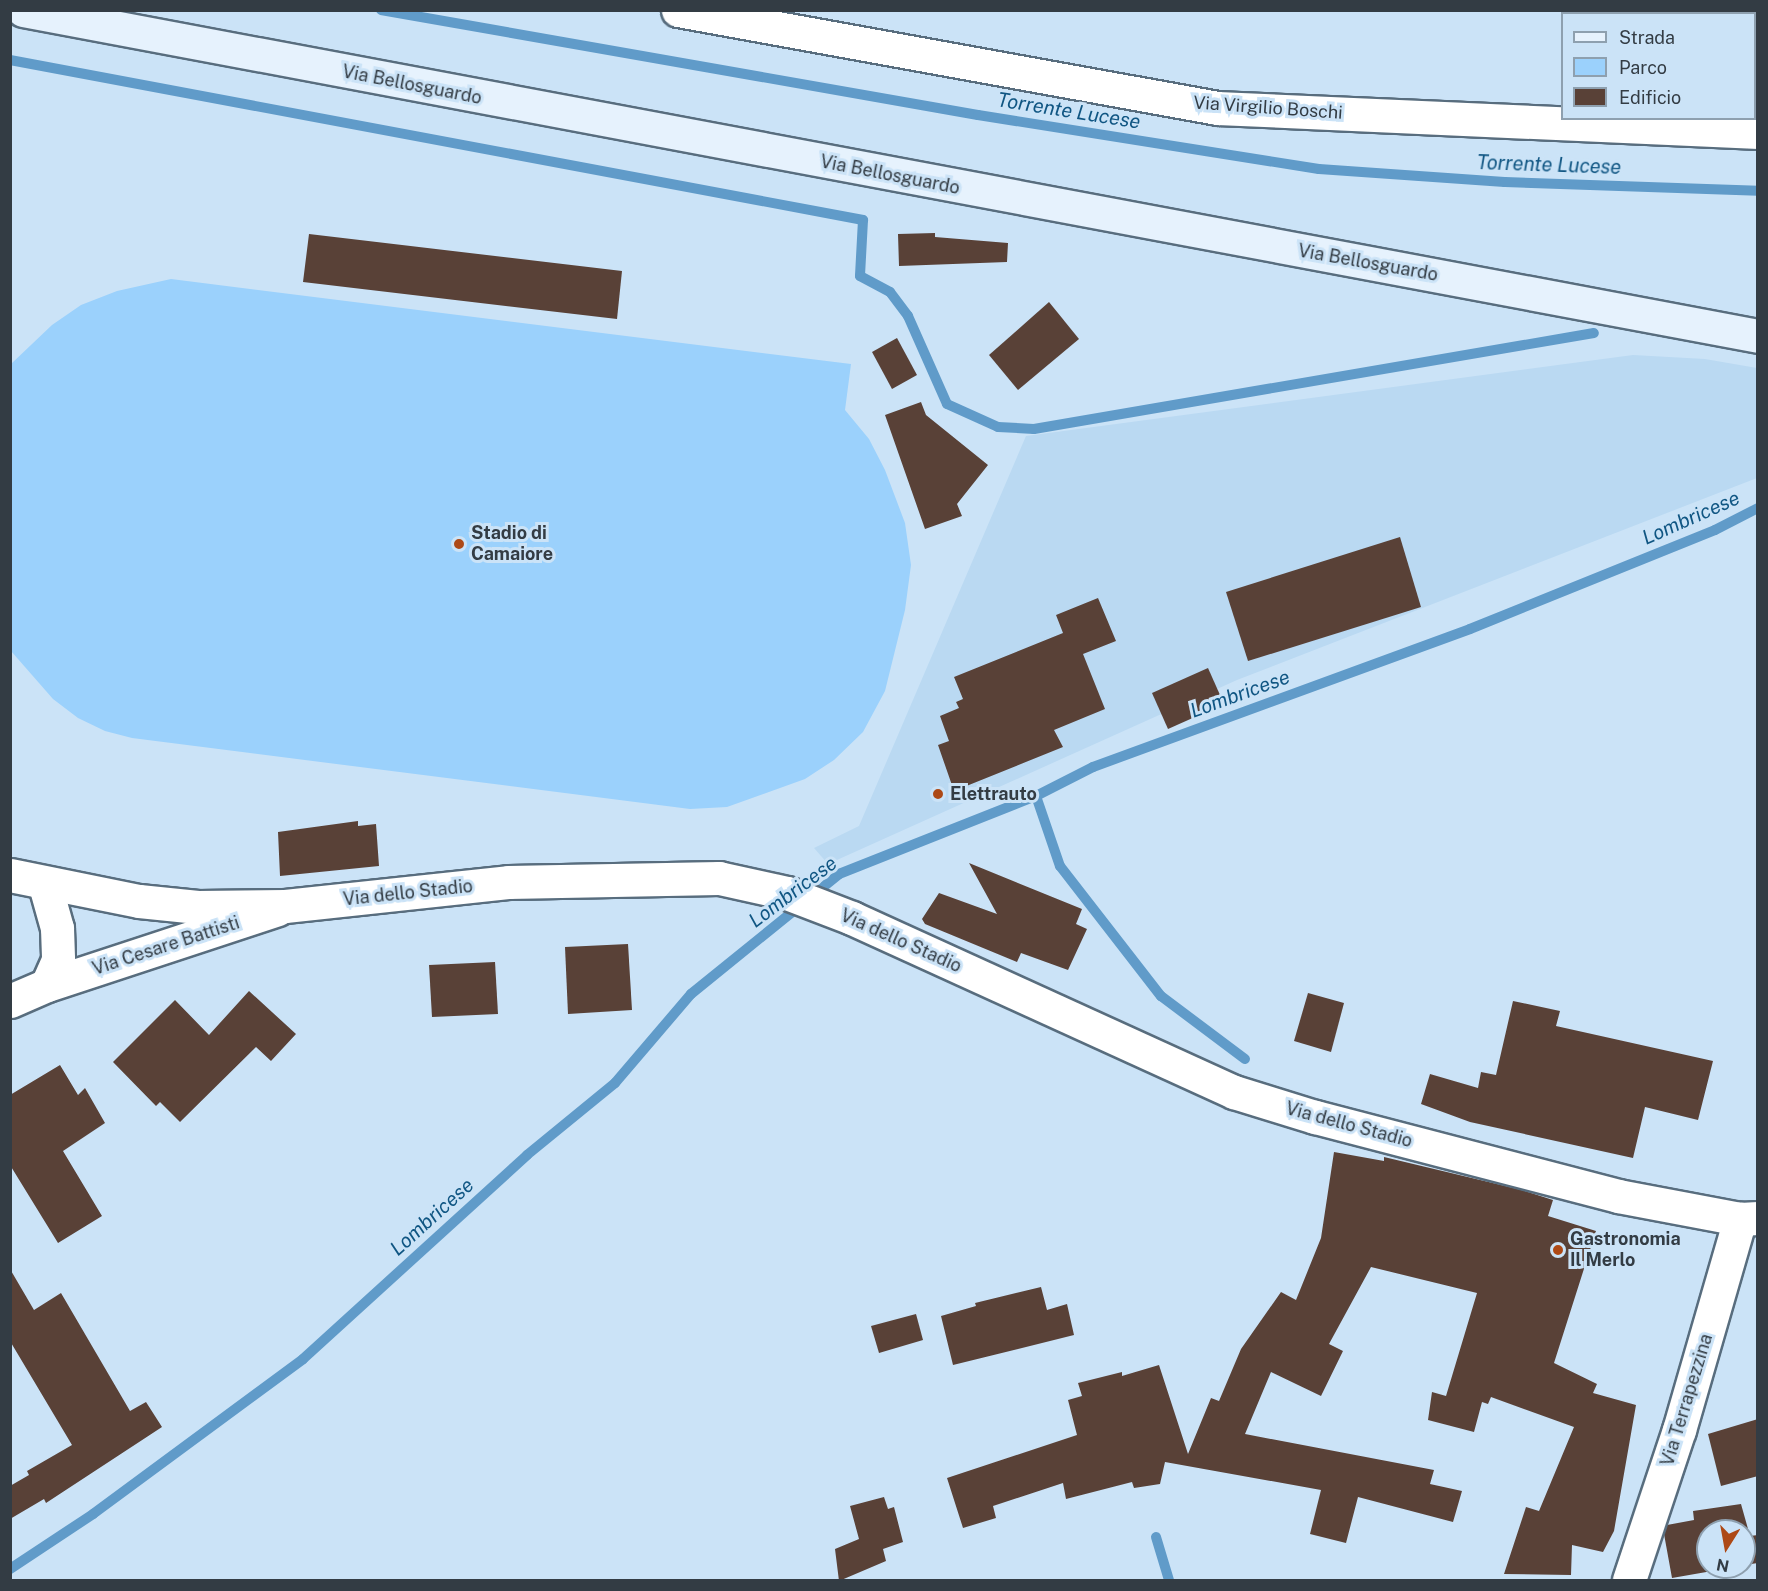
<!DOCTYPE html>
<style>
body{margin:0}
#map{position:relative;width:1768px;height:1591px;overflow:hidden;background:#cbe3f7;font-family:"Public Sans",sans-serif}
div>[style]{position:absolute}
.built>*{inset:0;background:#bad9f2}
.green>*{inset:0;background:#9bd1fc}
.forest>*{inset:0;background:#6ca8d7}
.stream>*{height:10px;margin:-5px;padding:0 5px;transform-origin:5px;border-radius:5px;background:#609bc9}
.building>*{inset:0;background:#594137}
.roads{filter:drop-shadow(2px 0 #586d7e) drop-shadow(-2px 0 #586d7e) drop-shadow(0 2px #586d7e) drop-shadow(0 -2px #586d7e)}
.minor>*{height:33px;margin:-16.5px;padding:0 16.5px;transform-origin:16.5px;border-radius:16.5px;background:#fff}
.tertiary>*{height:33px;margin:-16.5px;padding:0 16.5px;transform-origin:16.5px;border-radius:16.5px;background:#fff}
.secondary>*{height:33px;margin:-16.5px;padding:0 16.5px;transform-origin:16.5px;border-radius:16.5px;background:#e6f2fd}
.dots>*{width:16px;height:16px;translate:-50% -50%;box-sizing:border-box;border:3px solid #cbe3f7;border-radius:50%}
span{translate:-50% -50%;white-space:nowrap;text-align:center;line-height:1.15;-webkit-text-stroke:6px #cbe3f7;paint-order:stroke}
.street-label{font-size:18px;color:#333c44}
.poi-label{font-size:18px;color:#333c44;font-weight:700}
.left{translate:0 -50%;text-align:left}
.water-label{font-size:20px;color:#105683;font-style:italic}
.frame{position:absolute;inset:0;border:12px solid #333c44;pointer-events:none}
.legend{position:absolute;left:1561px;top:12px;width:195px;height:108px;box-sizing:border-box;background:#cbe3f7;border:2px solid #8ea0af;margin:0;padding:8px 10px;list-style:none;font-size:18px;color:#333c44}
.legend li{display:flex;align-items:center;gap:12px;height:30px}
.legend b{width:30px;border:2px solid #8ea0af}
.north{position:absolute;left:1696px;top:1519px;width:60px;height:60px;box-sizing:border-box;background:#cbe3f7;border:2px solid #8ea0af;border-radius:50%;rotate:191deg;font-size:16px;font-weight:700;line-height:24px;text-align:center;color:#333c44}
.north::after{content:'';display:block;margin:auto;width:21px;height:27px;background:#ad4916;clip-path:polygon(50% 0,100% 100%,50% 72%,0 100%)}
</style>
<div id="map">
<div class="built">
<i style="clip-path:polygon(1633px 355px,1705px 359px,1757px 368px,1757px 478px,1237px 680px,828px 864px,814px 848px,859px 826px,1026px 436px)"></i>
</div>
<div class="green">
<i style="clip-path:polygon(171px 279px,851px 364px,845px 410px,869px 439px,885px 470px,905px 523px,911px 565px,905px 610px,885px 691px,863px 732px,834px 760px,805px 779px,727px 807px,690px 809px,132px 738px,105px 731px,78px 718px,53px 699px,11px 651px,11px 364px,52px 325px,81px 305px,117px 291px)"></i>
</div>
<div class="forest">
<i style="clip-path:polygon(1685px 11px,1757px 11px,1757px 64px,1754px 14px)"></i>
</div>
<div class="stream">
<i style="left:381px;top:10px;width:606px;rotate:9.98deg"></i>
<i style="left:978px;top:115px;width:345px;rotate:9deg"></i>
<i style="left:1319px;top:169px;width:186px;rotate:4deg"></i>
<i style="left:1505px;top:182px;width:253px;rotate:2deg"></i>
<i style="left:10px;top:60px;width:868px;rotate:10.62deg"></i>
<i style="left:863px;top:220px;width:56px;rotate:93.1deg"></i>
<i style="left:860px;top:276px;width:34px;rotate:28deg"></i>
<i style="left:890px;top:292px;width:30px;rotate:53deg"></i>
<i style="left:908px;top:316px;width:96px;rotate:66.1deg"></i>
<i style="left:947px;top:404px;width:56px;rotate:24.3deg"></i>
<i style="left:998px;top:427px;width:36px;rotate:3deg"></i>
<i style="left:1034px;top:429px;width:568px;rotate:-9.73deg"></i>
<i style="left:1036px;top:796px;width:74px;rotate:71.1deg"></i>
<i style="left:1060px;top:866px;width:165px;rotate:52.2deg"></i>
<i style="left:1161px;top:996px;width:105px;rotate:36.9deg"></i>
<i style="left:1156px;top:1537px;width:45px;rotate:73.2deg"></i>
<i style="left:10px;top:1569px;width:100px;rotate:-33.5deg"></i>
<i style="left:93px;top:1514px;width:261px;rotate:-36.4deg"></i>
<i style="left:303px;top:1359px;width:303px;rotate:-42.3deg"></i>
<i style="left:527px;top:1155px;width:114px;rotate:-39.3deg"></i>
<i style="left:615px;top:1083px;width:117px;rotate:-49.5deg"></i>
<i style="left:691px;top:994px;width:191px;rotate:-39deg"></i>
<i style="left:839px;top:874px;width:212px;rotate:-21.6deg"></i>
<i style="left:1036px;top:796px;width:64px;rotate:-27deg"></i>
<i style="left:1093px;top:767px;width:401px;rotate:-20.1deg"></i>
<i style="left:1470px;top:629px;width:264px;rotate:-22deg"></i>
<i style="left:1715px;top:530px;width:48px;rotate:-27.1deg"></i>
</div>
<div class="building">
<i style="clip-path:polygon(935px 233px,935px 237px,1008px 243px,1007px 262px,899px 266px,898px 234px)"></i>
<i style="clip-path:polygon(309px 234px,622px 271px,617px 319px,303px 282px)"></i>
<i style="clip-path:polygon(1049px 302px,1079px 339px,1018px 390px,989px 355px)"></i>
<i style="clip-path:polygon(897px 338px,917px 375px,892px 389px,872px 352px)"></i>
<i style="clip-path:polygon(921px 402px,926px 415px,988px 465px,957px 504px,962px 516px,925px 529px,885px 415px)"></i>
<i style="clip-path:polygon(1400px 537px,1421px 607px,1248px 661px,1226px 592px)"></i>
<i style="clip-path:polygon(1098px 598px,1116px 641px,1083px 654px,1105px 709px,1054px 730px,1063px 747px,954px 791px,938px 745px,949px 741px,940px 716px,959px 708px,956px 702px,963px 699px,954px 677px,1063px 633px,1056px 615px)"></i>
<i style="clip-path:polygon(1208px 668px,1224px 704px,1168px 729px,1152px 693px)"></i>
<i style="clip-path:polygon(358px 821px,358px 826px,376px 824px,379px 866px,280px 876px,278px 832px)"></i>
<i style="clip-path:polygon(969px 863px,1082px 909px,1076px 924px,1087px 929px,1068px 970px,1021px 953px,1017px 962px,925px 924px,922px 919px,939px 893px,997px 914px)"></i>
<i style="clip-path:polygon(628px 944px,632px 1010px,568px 1014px,565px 947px)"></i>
<i style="clip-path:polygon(495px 962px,498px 1014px,432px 1017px,429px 965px)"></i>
<i style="clip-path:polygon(249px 991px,296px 1034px,271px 1061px,256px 1047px,180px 1122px,160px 1102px,156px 1106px,113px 1062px,175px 1000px,209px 1035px)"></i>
<i style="clip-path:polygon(1308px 993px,1344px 1003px,1331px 1052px,1294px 1041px)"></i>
<i style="clip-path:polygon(1513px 1001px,1560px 1011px,1556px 1026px,1713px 1061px,1698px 1120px,1645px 1107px,1633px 1158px,1470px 1122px,1421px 1104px,1430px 1074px,1478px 1088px,1481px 1072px,1496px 1075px)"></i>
<i style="clip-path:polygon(60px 1065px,78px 1095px,85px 1088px,105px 1123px,63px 1151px,102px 1216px,58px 1243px,10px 1165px,10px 1095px)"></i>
<i style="clip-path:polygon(1334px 1152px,1384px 1161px,1384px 1157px,1522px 1190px,1553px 1200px,1548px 1216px,1596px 1231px,1554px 1363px,1597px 1384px,1593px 1393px,1636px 1405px,1614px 1531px,1603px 1552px,1572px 1545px,1571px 1575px,1504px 1574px,1526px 1507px,1539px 1511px,1574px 1427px,1491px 1397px,1488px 1404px,1482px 1402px,1474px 1432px,1428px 1420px,1432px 1392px,1446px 1396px,1477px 1293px,1371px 1267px,1329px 1344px,1343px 1351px,1321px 1396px,1271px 1372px,1245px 1434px,1434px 1470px,1430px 1484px,1462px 1491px,1453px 1522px,1358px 1497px,1346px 1543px,1310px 1534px,1321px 1490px,1165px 1462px,1160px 1484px,1134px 1488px,1132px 1482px,1066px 1499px,1063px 1483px,993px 1506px,996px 1518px,963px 1528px,947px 1478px,1077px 1435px,1068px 1400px,1082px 1396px,1078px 1383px,1122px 1372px,1122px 1376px,1159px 1365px,1188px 1454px,1211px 1398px,1219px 1401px,1241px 1349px,1281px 1292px,1296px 1300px,1321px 1238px)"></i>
<i style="clip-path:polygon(10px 1269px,34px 1310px,61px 1293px,130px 1411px,146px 1402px,162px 1427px,46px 1503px,44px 1499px,10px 1519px,10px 1486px,29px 1475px,27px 1471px,72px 1445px,10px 1341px)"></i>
<i style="clip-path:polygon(1041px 1287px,1047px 1310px,1067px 1304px,1074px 1335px,953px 1365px,941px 1316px,976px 1306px,975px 1303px)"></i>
<i style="clip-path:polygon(916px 1314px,923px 1340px,879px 1353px,871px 1326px)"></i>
<i style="clip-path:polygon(1758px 1419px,1758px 1476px,1721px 1486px,1708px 1434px)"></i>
<i style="clip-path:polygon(884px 1497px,888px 1509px,894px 1507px,903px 1542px,883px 1549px,886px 1561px,839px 1581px,835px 1549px,859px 1539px,850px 1506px)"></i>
<i style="clip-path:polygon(1741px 1504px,1750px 1536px,1758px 1535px,1758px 1563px,1744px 1565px,1744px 1531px,1708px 1531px,1708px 1567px,1735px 1567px,1672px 1578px,1664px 1534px,1667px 1525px,1694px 1520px,1693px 1511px)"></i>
</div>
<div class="roads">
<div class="minor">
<i style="left:678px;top:10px;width:548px;rotate:10.3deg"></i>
<i style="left:1217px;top:108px;width:542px;rotate:2.54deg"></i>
<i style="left:45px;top:885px;width:45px;rotate:74.4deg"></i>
<i style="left:57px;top:928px;width:32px;rotate:88deg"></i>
<i style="left:58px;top:960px;width:27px;rotate:114deg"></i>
<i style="left:10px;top:1001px;width:40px;rotate:-23.4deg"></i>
<i style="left:47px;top:985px;width:243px;rotate:-18.2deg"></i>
<i style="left:1629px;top:1580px;width:158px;rotate:-71.6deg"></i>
<i style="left:1679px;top:1430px;width:220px;rotate:-73.9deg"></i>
</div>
<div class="tertiary">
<i style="left:10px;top:875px;width:132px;rotate:11.4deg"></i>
<i style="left:139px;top:901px;width:59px;rotate:5.8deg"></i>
<i style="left:198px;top:907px;width:87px;rotate:-0.7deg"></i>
<i style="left:285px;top:906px;width:224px;rotate:-6.1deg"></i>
<i style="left:508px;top:882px;width:211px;rotate:-1.1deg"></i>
<i style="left:719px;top:878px;width:70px;rotate:12.4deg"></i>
<i style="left:787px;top:893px;width:70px;rotate:21deg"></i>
<i style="left:852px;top:918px;width:420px;rotate:24.5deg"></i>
<i style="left:1234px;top:1092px;width:85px;rotate:17.2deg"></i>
<i style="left:1315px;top:1117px;width:313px;rotate:14.6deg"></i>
<i style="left:1618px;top:1196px;width:124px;rotate:10.7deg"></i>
<i style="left:1740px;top:1219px;width:18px;rotate:-3deg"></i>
</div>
<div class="secondary">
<i style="left:23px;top:10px;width:1765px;rotate:10.64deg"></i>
</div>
</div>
<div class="dots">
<i style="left:459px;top:544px;background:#ad4916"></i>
<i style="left:938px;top:794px;background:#ad4916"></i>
<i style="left:1558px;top:1250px;background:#ad4916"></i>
</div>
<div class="street-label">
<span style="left:412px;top:85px;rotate:11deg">Via Bellosguardo</span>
<span style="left:1268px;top:108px;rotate:4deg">Via Virgilio Boschi</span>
<span style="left:890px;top:175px;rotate:11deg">Via Bellosguardo</span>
<span style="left:1368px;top:263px;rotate:10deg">Via Bellosguardo</span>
<span style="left:408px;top:893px;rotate:-6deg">Via dello Stadio</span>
<span style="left:901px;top:941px;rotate:24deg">Via dello Stadio</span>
<span style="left:166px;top:946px;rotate:-18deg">Via Cesare Battisti</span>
<span style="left:1349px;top:1125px;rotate:15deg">Via dello Stadio</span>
<span style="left:1687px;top:1400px;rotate:-73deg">Via Terrapezzina</span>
</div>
<div class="poi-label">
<span class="left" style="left:471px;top:544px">Stadio di<br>Camaiore</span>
<span class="left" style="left:950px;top:794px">Elettrauto</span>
<span class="left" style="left:1570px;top:1250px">Gastronomia<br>Il Merlo</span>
</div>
<div class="water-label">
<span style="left:1069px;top:111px;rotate:9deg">Torrente Lucese</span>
<span style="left:1549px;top:165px;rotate:2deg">Torrente Lucese</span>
<span style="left:1691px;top:518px;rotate:-24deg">Lombricese</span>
<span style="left:1240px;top:694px;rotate:-20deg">Lombricese</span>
<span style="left:793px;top:892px;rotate:-37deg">Lombricese</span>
<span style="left:432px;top:1217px;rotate:-42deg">Lombricese</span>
</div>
<div class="frame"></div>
<ul class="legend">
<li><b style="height:8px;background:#e6f2fd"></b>Strada</li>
<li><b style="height:16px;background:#9bd1fc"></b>Parco</li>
<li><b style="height:16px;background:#594137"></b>Edificio</li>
</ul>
<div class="north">N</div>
</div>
